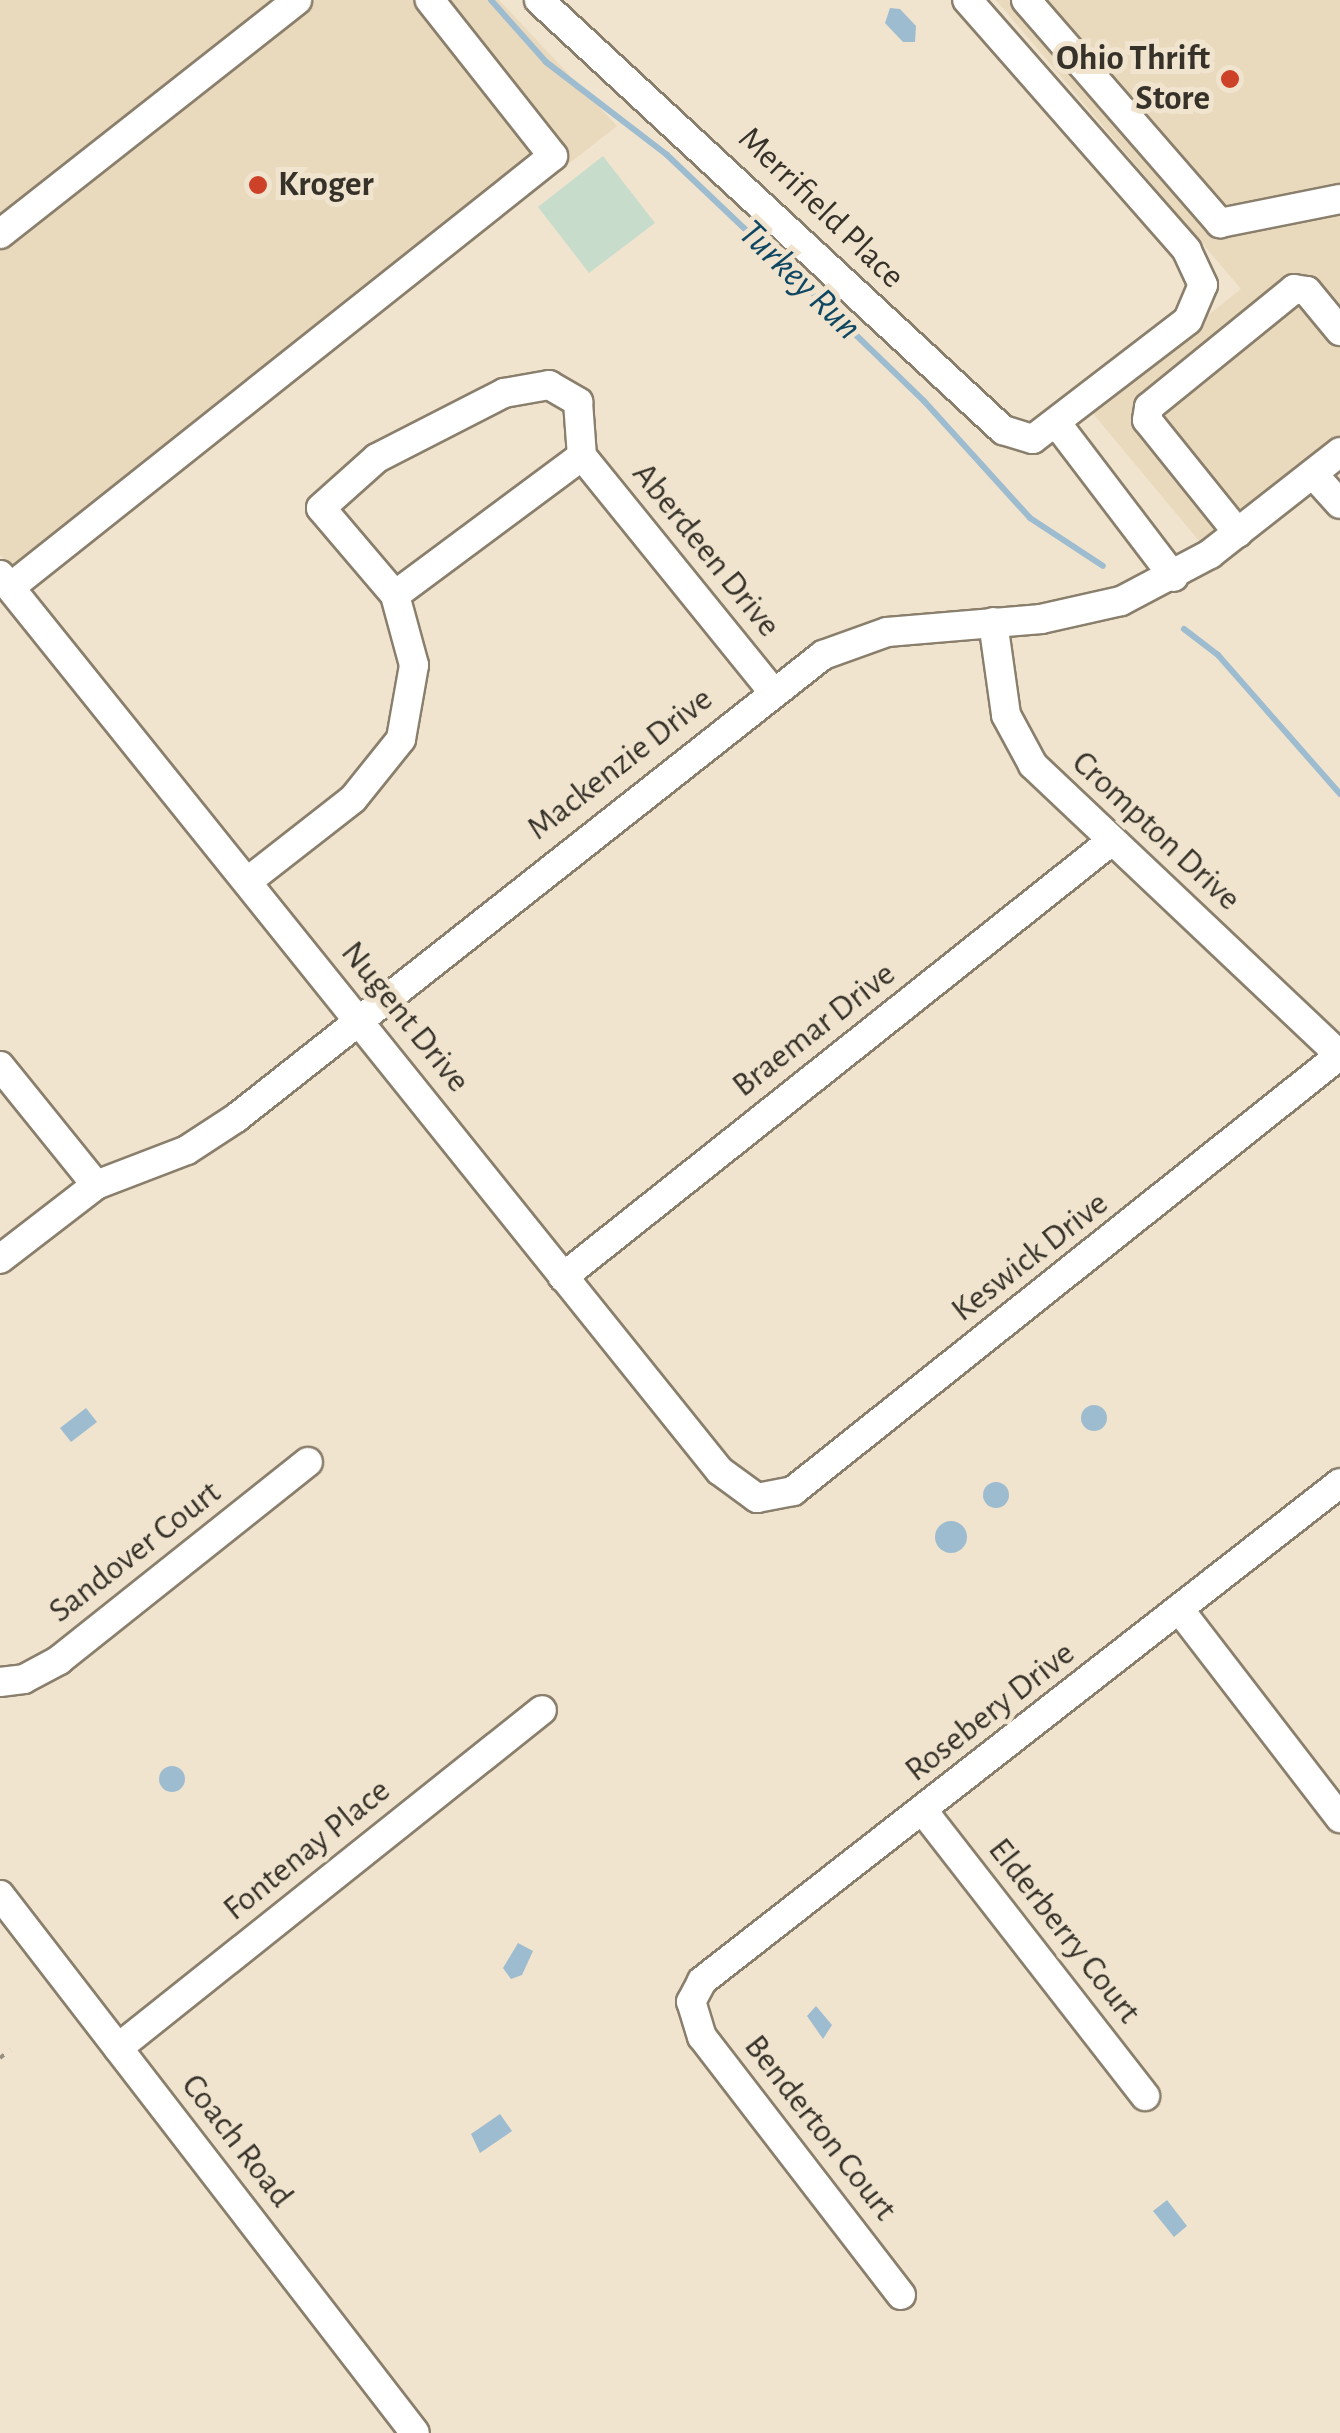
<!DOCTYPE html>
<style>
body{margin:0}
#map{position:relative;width:1340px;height:2433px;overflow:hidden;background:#f0e4cf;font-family:"Alegreya Sans",sans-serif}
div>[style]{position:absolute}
.built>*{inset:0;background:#e9d9bd}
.green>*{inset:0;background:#c8dccb}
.water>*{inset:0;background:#9ebccf}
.round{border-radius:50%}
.stream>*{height:6px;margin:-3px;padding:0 3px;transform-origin:3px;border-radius:3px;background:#9ebccf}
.path>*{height:4px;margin-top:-2px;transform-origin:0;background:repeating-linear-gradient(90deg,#978f7f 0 5px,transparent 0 13px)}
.roads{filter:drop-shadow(2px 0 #8a7f6c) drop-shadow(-2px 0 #8a7f6c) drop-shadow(0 2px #8a7f6c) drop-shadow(0 -2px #8a7f6c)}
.minor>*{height:28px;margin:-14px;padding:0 14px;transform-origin:14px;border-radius:14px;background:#fff}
.dots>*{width:28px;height:28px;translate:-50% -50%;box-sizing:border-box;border:5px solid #f0e4cf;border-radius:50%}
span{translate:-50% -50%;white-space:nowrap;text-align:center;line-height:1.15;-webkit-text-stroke:10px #f0e4cf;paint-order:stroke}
.poi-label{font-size:35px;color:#363229;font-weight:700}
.right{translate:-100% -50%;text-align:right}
.left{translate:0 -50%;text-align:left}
.street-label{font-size:35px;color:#363229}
.water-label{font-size:38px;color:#0f4762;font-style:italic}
</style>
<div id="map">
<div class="built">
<i style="clip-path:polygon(0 0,499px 0,617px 126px,29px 584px,0 555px)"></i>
<i style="clip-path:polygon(996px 0,1340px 0,1340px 452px,1210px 554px,1090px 410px,1241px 289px)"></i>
</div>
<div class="green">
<i style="clip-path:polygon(603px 156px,655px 223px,589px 273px,538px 207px)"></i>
</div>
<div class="water">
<i style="clip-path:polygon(890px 8px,900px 9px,916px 26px,915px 42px,903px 42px,885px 23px)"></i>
<i class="round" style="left:1081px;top:1405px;width:26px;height:26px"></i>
<i style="clip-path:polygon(86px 1408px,97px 1422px,71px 1442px,60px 1428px)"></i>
<i class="round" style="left:983px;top:1482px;width:26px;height:26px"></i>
<i class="round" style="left:935px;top:1521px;width:32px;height:32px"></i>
<i class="round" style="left:159px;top:1766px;width:26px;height:26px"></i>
<i style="clip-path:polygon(518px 1943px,533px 1951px,522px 1975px,511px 1979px,503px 1968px)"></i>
<i style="clip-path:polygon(816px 2006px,832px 2025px,823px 2039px,807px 2016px)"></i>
<i style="clip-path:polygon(500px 2114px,512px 2131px,480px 2153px,471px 2134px)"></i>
<i style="clip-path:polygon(1167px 2200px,1187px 2226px,1174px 2237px,1153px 2211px)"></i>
</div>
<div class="stream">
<i style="left:491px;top:0;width:83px;rotate:48.4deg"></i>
<i style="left:546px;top:62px;width:153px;rotate:37.5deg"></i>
<i style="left:667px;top:155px;width:218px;rotate:43.5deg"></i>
<i style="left:825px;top:305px;width:138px;rotate:44.1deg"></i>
<i style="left:924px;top:401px;width:158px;rotate:47.8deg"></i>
<i style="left:1030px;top:518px;width:87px;rotate:33.3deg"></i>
<i style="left:1184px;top:629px;width:43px;rotate:37.4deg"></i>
<i style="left:1218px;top:655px;width:185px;rotate:48.7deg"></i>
</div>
<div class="path">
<i style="left:0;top:2058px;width:13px;rotate:-39deg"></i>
</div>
<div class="roads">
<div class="minor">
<i style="left:539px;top:0;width:633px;rotate:42.82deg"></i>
<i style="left:1003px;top:430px;width:31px;rotate:17deg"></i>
<i style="left:1033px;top:439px;width:195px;rotate:-37.5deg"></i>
<i style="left:1188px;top:320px;width:38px;rotate:-67deg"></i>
<i style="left:1203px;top:285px;width:38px;rotate:-115deg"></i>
<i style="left:1187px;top:250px;width:333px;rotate:-131.3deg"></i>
<i style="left:1026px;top:0;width:296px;rotate:49deg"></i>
<i style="left:1220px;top:223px;width:122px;rotate:-11.3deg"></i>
<i style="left:0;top:234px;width:378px;rotate:-38.2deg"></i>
<i style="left:1058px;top:425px;width:191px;rotate:52.7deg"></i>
<i style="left:1313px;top:474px;width:40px;rotate:48deg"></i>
<i style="left:1238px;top:533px;width:145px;rotate:-128.8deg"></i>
<i style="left:1147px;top:420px;width:13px;rotate:-81deg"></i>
<i style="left:1149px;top:407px;width:187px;rotate:-39.1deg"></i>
<i style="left:1294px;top:289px;width:13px;rotate:9deg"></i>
<i style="left:1307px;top:291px;width:52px;rotate:50.5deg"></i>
<i style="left:0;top:575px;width:1149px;rotate:51.22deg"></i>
<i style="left:720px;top:1471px;width:46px;rotate:36.1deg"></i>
<i style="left:757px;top:1498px;width:37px;rotate:-11deg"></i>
<i style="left:793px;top:1491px;width:700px;rotate:-38.56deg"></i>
<i style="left:12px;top:586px;width:691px;rotate:-38.48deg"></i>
<i style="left:553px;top:156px;width:199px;rotate:-128.3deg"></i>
<i style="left:395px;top:595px;width:114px;rotate:-130.4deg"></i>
<i style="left:321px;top:508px;width:75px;rotate:-41.8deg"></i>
<i style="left:377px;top:458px;width:143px;rotate:-27.1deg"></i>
<i style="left:504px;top:393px;width:46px;rotate:-10.1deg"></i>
<i style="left:549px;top:385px;width:34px;rotate:30deg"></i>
<i style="left:578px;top:402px;width:54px;rotate:85.8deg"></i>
<i style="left:993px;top:622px;width:94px;rotate:82deg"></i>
<i style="left:1006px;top:715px;width:57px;rotate:61.6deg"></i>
<i style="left:1033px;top:765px;width:422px;rotate:43.4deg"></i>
<i style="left:248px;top:881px;width:133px;rotate:-38deg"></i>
<i style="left:353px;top:799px;width:77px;rotate:-51.3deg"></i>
<i style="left:401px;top:739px;width:75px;rotate:-80deg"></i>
<i style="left:414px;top:665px;width:73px;rotate:-105.2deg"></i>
<i style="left:395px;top:595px;width:233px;rotate:-36.6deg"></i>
<i style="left:582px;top:456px;width:302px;rotate:51deg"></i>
<i style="left:0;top:1066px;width:153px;rotate:51.1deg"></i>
<i style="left:0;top:1259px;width:121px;rotate:-37.6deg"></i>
<i style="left:96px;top:1185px;width:97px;rotate:-21deg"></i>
<i style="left:187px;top:1150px;width:59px;rotate:-33.1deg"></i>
<i style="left:236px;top:1118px;width:748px;rotate:-38.26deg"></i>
<i style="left:823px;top:655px;width:68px;rotate:-19.8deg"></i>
<i style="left:887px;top:632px;width:155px;rotate:-4.8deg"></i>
<i style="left:1041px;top:619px;width:82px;rotate:-12.7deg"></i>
<i style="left:1121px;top:601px;width:101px;rotate:-27.8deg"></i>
<i style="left:1210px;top:554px;width:165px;rotate:-38.1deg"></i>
<i style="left:563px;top:1277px;width:699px;rotate:-38.49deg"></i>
<i style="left:1179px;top:1609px;width:264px;rotate:52.4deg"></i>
<i style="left:0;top:1682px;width:24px;rotate:-7deg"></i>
<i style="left:24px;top:1679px;width:40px;rotate:-28deg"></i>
<i style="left:59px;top:1660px;width:318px;rotate:-38.5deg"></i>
<i style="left:924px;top:1812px;width:360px;rotate:52.1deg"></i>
<i style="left:0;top:1895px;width:679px;rotate:52.35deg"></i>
<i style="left:118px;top:2048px;width:542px;rotate:-38.56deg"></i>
<i style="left:901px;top:2295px;width:326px;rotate:-127.6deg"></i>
<i style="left:702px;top:2037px;width:37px;rotate:-107deg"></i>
<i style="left:691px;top:2002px;width:24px;rotate:-62deg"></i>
<i style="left:702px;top:1981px;width:809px;rotate:-37.97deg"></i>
</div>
</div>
<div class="dots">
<i style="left:1230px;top:79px;background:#cc4128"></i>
<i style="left:258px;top:185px;background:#cc4128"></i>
</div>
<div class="poi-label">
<span class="right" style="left:1210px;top:79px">Ohio Thrift<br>Store</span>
<span class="left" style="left:278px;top:185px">Kroger</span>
</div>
<div class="street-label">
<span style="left:821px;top:208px;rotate:44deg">Merrifield Place</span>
<span style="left:706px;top:550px;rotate:51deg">Aberdeen Drive</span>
<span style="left:620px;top:764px;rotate:-38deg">Mackenzie Drive</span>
<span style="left:1156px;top:831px;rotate:43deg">Crompton Drive</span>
<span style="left:405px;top:1017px;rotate:51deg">Nugent Drive</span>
<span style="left:814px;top:1030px;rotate:-38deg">Braemar Drive</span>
<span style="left:1030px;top:1257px;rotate:-38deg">Keswick Drive</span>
<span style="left:135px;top:1552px;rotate:-38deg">Sandover Court</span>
<span style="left:990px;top:1712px;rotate:-38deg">Rosebery Drive</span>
<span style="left:307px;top:1850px;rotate:-39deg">Fontenay Place</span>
<span style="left:1064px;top:1931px;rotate:52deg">Elderberry Court</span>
<span style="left:820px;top:2128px;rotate:52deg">Benderton Court</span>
<span style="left:237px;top:2141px;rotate:52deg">Coach Road</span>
</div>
<div class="water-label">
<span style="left:799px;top:281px;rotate:44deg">Turkey Run</span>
</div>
</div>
